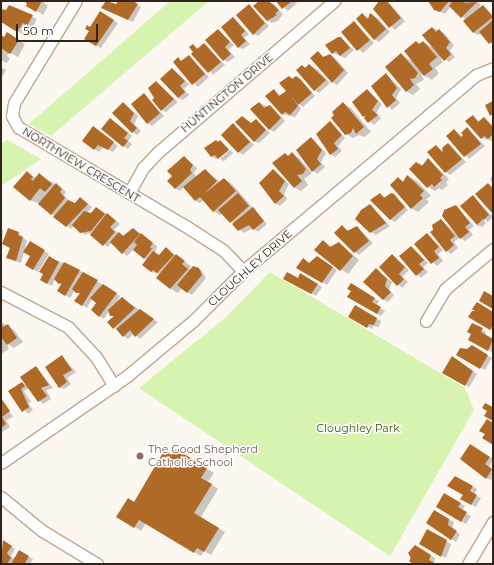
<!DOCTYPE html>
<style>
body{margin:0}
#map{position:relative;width:494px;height:565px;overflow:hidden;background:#fdf7f2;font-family:Montserrat,sans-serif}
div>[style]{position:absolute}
.green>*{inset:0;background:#d7f3b0}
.shadow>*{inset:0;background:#0003}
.building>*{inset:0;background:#b06a28}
.roads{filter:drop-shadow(1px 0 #c1a58f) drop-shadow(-1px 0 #c1a58f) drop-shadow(0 1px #c1a58f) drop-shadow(0 -1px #c1a58f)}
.street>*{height:11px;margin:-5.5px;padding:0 5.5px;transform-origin:5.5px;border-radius:5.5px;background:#fff}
.dots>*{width:11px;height:11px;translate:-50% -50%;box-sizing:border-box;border:2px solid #fff;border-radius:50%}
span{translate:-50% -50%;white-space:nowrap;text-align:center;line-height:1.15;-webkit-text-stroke:3px #fff;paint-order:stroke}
.street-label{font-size:11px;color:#30251c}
.park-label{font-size:11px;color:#415619}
.education-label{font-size:11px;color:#785e54}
.left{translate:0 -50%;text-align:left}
.frame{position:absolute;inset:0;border:2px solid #30251c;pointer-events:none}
.scale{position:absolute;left:16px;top:24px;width:82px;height:18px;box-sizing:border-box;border:2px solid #30251c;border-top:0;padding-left:5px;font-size:12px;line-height:14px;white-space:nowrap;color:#30251c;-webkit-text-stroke:3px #fff;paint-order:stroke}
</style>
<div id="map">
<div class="green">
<i style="clip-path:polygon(170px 1px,209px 1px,51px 136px,29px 124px)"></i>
<i style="clip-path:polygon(7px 140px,41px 159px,1px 186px,1px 144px)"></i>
<i style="clip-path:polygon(270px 272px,465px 388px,474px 410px,390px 556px,139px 388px,225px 318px)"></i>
</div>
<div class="shadow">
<i style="clip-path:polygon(23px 1px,45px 1px,44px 3px,48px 6px,43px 15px)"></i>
<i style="clip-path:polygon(107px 1px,116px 5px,119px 1px,131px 1px,141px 7px,133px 22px,103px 8px)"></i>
<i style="clip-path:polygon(261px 1px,269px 1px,283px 14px,278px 21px,272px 23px,268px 21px)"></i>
<i style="clip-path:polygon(277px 1px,299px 1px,288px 11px)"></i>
<i style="clip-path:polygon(382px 1px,389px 3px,405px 21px,395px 30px,374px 9px)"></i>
<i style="clip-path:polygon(424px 1px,477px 1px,481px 5px,477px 11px,483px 6px,493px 15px,493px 45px,481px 33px,478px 35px,474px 33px,466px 20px,451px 6px,445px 14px,435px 9px,429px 1px)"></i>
<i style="clip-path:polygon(10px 6px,37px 19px,32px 28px,27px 25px,22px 34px,1px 21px,1px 10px,7px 11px)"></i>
<i style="clip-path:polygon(249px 6px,269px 26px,258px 36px,254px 34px)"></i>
<i style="clip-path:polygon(100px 13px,118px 23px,101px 48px,85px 39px)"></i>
<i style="clip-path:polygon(363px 15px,369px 19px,373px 16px,378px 18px,390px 32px,379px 42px,374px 39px)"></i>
<i style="clip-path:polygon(234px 18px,249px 34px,244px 38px,250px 44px,243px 49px,238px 47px)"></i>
<i style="clip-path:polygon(354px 23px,374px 43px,363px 53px,342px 32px)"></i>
<i style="clip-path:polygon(432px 28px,444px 33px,454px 45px,450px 51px,455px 57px,449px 62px,440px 57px,443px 62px,435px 68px,439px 73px,432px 80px,421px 74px,424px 80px,416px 84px,420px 89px,413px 95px,406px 91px,401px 55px,412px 61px,417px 42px,421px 44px,423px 42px,434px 48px)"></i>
<i style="clip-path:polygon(218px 30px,234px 45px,228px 50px,235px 57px,228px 62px,224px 60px)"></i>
<i style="clip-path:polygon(7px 34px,25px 44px,18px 57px,9px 52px,7px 56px,10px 58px,7px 63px,1px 60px,1px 36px,4px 38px)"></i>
<i style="clip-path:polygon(341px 38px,354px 50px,345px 58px,333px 53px,326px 45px)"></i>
<i style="clip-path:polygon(204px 44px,225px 65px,213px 75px,195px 52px,193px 45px,199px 49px)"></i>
<i style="clip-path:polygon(318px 52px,325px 58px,330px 55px,335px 58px,348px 73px,337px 85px,333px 82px)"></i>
<i style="clip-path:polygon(189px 56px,209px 77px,198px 87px,174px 62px,178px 59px,182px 61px)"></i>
<i style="clip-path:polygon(309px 65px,318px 70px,330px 83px,319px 93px,314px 90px,302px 66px,306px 68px)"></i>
<i style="clip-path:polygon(1px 67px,6px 70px,1px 79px)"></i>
<i style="clip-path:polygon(172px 69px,189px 84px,184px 89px,189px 95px,183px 100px,178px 98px)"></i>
<i style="clip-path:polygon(386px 74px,401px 89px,396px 98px,400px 103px,392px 110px,372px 86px)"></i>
<i style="clip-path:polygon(289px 77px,301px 80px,315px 96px,303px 107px,296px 102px,301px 109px,295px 117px,282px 114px,274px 91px,281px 96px,291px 96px,281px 83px)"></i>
<i style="clip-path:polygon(156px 82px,178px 102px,166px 112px,162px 110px)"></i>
<i style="clip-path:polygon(367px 90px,382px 104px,376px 113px,381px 118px,374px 125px,364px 116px)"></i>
<i style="clip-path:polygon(144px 95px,164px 116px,152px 126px,148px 123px)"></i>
<i style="clip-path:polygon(123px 103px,138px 116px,134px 124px,141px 131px,137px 135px,132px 132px)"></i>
<i style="clip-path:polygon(259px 103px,274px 109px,285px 121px,274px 132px,269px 129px)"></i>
<i style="clip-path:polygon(344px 104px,351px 108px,371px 132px,364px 137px,359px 135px,353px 138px,346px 134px)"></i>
<i style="clip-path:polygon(473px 116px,480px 122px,484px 118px,493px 126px,493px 141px,481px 138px)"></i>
<i style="clip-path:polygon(246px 120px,252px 124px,256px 120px,270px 133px,259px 143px,254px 141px)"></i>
<i style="clip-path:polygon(115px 122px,132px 136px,128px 141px,132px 144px,128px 149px,124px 146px)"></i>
<i style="clip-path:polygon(330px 122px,345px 138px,338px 146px,342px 151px,335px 157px,331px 154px)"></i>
<i style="clip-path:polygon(233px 124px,254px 145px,243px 155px,239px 152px)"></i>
<i style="clip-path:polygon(94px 127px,118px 146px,113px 152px,103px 147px,99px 152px,83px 141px)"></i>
<i style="clip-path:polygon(467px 128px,485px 146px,469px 159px,448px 136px,455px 131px,462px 137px)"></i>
<i style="clip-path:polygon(311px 138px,326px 153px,321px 162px,325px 167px,317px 174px,313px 171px)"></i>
<i style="clip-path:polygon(221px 141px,229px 149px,216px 159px,212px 156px)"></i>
<i style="clip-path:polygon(449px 144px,466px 162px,450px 175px,446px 172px,436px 146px,444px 152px)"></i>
<i style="clip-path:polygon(230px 150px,233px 153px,224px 161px,220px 159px)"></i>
<i style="clip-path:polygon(285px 154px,289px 156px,292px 154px,299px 158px,312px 173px,304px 179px,308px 185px,301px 191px,294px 187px)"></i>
<i style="clip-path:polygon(184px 157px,197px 168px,194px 173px,197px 177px,205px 170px,220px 182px,224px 179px,231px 183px,267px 224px,258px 232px,253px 228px,244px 233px,223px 213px,220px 215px,213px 211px,204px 200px,200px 203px,196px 201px,184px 187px,180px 191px,175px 188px,173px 176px)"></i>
<i style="clip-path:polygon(428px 159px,449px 179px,446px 182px,448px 185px,442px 190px,439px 188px,435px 191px,428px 187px,411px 168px,418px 163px,423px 165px)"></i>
<i style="clip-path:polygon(274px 170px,289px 184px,284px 194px,287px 199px,280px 206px,275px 203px)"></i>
<i style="clip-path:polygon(27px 173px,36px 178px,39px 175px,61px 187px,66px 192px,64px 195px,70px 202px,75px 204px,84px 201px,92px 207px,87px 213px,92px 214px,97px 208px,112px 217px,120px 224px,114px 230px,124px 236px,138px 232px,157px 246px,155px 253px,159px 256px,166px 249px,191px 266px,189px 269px,191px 270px,196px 268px,201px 270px,206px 278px,192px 295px,182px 288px,178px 293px,171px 289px,158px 278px,160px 274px,151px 272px,147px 260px,134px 249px,127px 256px,111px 243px,108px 247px,89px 233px,85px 235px,74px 226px,71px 229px,67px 226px,38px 203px,30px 200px,15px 187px)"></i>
<i style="clip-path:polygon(493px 174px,493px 183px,490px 179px)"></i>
<i style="clip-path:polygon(408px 176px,417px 181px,431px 196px,426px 199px,429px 202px,418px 212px,411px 208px,399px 179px,404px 182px)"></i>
<i style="clip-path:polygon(488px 184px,493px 187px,493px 213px,477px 194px)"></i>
<i style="clip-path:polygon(380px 194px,386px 198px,395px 197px,408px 210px,395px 222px,390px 219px)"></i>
<i style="clip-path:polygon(473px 197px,493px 217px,488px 222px,482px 218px,486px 223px,482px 227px,477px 225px)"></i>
<i style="clip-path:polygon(370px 205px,390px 226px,376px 235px,363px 227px,357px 217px)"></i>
<i style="clip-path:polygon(456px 206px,474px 226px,469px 230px,473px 235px,465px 241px,460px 237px,454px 242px,458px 248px,451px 254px,447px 251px,441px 220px,459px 236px)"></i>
<i style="clip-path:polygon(343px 226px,349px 231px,357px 227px,373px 243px,359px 255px,355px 252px)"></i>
<i style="clip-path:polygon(1px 229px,3px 230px,1px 258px)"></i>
<i style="clip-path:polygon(18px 233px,27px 241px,21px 263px,12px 260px,11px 248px)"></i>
<i style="clip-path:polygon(427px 234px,443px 250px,438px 254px,443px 261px,437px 266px,415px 244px)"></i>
<i style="clip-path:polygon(323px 241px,332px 247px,339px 243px,359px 260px,348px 274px,315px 250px)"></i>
<i style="clip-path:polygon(30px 242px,49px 254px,38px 272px,26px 265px,31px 256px)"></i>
<i style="clip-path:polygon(412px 247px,428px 263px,423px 267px,428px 272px,421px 278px,401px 256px)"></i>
<i style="clip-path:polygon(392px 256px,409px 270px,402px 277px,408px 282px,402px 288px,381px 267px)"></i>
<i style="clip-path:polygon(49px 257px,79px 270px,120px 296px,116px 304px,122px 298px,158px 322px,140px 339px,134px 334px,128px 339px,124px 336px,108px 322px,114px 317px,109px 311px,104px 319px,99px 316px,98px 303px,92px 299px,87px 308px,76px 301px,80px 294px,75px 290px,70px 298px,58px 291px,62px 285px,55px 279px,52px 286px,41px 280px)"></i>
<i style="clip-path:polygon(321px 260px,337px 270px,327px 285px,298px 268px)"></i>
<i style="clip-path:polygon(376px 269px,392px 282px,389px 290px,394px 295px,388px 302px,383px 299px)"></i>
<i style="clip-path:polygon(301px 275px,322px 287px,316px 296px,284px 278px,298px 279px)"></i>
<i style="clip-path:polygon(351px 284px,379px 301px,376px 306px,385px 311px,381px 316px,349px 297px,352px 291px)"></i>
<i style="clip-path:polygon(355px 307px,381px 321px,379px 327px,373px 326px,372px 329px,350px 317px)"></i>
<i style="clip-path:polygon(493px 313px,493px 331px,470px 317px)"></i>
<i style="clip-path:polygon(1px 322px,14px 330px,23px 342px,14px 348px,6px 343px,9px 349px,1px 354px)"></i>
<i style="clip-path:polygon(473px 324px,486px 332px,485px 335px,493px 340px,493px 353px,470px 339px)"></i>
<i style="clip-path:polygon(472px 346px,492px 358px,485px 370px,457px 355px)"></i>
<i style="clip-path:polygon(62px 357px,76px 372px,67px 378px,71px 384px,64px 389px,59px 387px)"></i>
<i style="clip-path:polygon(457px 360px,477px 374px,469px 387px,444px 372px)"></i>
<i style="clip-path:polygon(36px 367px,53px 388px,46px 390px,51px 399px,43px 404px,29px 388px,24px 391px,31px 402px,28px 403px,33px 410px,28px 414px,10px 392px,22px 383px,29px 387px)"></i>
<i style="clip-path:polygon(1px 399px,13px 417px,6px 420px,10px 427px,2px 432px)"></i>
<i style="clip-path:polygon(470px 446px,493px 459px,489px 468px,493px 470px,491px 480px,486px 478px)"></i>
<i style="clip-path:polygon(176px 450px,214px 473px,208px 482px,218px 489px,201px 517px,225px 532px,211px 555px,204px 551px,201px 556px,146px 523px,141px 531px,118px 516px,134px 503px)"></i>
<i style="clip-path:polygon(456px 477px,477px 489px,474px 495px,481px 498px,476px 507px,462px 499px,464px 495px)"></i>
<i style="clip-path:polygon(445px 494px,465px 506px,462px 511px,471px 516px,466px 524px,437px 507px)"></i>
<i style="clip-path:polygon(435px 511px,454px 522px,452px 529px,460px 534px,456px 542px,451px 539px)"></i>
<i style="clip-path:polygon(428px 531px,451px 544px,446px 558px,420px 543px)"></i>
<i style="clip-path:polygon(3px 541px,15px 549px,11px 556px,15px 560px,20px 552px,33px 559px,30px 564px,1px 564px)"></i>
<i style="clip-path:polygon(415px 546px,435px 558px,434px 564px,415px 564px,410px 561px,410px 552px)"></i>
</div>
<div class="building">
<i style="clip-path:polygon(23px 1px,42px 1px,36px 12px,26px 6px,27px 3px)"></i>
<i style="clip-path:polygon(106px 1px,116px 4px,118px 1px,133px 1px,138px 4px,128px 20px,101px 8px)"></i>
<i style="clip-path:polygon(259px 1px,268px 1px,274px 5px,279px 10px,275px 14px,277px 15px,267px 21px,253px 6px)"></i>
<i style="clip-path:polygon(276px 1px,292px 1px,282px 9px)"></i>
<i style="clip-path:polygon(379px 1px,387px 1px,401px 18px,389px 28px,373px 9px)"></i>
<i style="clip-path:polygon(428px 1px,449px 1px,440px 12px,434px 10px)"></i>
<i style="clip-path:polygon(453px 1px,465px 1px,464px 3px,477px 2px,461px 18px,449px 6px)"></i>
<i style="clip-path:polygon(249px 4px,265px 23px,253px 35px,236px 15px)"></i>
<i style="clip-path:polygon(9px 5px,33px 15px,27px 26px,23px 23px,17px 32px,1px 22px,1px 9px,6px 10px)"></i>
<i style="clip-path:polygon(483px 5px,493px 17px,473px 33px,463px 21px)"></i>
<i style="clip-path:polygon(100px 11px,114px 20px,96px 46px,84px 39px,89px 31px,85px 29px,87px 25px,90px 27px)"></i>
<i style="clip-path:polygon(362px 13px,368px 19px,370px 13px,373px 15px,386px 29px,374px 40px,356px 19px)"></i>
<i style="clip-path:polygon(233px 17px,245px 31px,241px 35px,246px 41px,238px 48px,221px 27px)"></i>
<i style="clip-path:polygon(493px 20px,493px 41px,489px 44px,479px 32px)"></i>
<i style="clip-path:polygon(354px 21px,370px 40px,357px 51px,341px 32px)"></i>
<i style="clip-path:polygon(432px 27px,436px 32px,439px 29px,450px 42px,446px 48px,451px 54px,444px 61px,422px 35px)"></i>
<i style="clip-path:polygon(218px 29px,230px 42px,225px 47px,231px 54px,223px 61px,205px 40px)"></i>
<i style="clip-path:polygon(7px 32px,19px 40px,10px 54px,1px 48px,1px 35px,4px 37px)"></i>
<i style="clip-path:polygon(338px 37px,341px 37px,350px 48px,340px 56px,336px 51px,332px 54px,325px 45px)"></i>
<i style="clip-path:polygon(416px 41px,419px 44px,423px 41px,437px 57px,429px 64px,433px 69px,424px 76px,404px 51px)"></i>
<i style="clip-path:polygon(204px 43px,221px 62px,208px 73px,191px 54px,193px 52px,189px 47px,193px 44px,197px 49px)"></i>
<i style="clip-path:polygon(318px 51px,323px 57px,330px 54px,344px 70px,332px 83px,310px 58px)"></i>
<i style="clip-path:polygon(401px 53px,418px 73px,415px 78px,410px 79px,414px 85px,406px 92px,385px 67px)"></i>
<i style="clip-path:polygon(189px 55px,205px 74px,192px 85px,173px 62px,178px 57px,181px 61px)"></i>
<i style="clip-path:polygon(309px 64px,326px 80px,314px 91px,296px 70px,302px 65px,305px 68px)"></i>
<i style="clip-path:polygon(172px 68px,185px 81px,180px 86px,185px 92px,178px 98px,160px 79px)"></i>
<i style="clip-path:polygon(386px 73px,397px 88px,392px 95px,396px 100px,387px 108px,371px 86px)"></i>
<i style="clip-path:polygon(289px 76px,292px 79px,296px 76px,300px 79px,312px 93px,298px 105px,288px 91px,298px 106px,290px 115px,285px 112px,282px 115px,265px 96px,274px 89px,279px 96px,286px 91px,279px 83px)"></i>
<i style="clip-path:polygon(156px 81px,174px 99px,161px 111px,152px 100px,154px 98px,148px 88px)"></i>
<i style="clip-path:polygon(367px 89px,378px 101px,372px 110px,378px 115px,368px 123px,364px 118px,366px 115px,363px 117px,352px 102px)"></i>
<i style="clip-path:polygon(144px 93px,160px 113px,147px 124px,131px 104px)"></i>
<i style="clip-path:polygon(493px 101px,493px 114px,490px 116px,485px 105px)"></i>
<i style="clip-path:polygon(123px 102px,134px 113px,130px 121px,137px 128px,132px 133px,112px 113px)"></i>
<i style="clip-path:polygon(259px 102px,264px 108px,270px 105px,281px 118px,269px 130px,250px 109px)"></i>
<i style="clip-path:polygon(343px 102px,364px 127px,356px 134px,353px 128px,351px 133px,345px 135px,331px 118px,334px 115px,332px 112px)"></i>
<i style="clip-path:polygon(473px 115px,478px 122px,484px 117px,493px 127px,493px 134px,488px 139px,484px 136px,481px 139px,465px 121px)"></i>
<i style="clip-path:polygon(242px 116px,251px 123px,256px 119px,266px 130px,254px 142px,235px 122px)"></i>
<i style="clip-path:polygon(110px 118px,128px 133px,124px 138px,128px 141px,123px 147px,101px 129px)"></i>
<i style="clip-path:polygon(330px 121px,342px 135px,334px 143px,338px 149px,330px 155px,316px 134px)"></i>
<i style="clip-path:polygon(233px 123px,250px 142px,238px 153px,221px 135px)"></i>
<i style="clip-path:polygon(93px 126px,114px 142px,108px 150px,98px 145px,94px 150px,82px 141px)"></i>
<i style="clip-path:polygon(467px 127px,481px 144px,464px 157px,446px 136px,454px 129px,461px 137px,463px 135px,461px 133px)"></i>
<i style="clip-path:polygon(311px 137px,322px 150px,317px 159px,321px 164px,312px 172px,296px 150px)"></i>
<i style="clip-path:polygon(216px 140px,218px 142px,220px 140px,229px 150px,218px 159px,215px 155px,211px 157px,204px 148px)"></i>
<i style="clip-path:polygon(448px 143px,462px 159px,445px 173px,427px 152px,436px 145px,443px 153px,442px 148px)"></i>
<i style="clip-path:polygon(292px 152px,306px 169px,303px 174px,297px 175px,302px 181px,294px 188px,272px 163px,285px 153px,288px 156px)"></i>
<i style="clip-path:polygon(184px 156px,193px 165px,190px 170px,192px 173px,175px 189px,167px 181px,172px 176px,167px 171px)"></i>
<i style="clip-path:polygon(428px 158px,443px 175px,440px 178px,442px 180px,434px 187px,432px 184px,427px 188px,409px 169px,416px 162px,422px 166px)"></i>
<i style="clip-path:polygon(205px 169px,217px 181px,204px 194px,224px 178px,236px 191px,213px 212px,200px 197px,195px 201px,183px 187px)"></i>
<i style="clip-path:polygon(273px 169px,285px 181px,279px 191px,284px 196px,275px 204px,259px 183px)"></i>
<i style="clip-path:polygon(27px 171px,33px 177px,31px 179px,33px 181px,39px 173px,52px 184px,45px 192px,40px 188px,30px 201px,13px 187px)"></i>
<i style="clip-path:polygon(407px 175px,424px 191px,420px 195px,423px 198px,411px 209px,390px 185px,398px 177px,403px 182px)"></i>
<i style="clip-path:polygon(56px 183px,62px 189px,60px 192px,65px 198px,51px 215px,38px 204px)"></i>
<i style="clip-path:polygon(488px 183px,493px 189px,492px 213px,475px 194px)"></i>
<i style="clip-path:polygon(238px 193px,249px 206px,230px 223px,218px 210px)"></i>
<i style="clip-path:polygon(380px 193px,384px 198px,391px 193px,394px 194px,405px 207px,390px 220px,370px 200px)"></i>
<i style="clip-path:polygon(473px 195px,489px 215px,483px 220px,480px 217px,482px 220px,477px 225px,460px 206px)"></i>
<i style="clip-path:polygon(80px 197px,88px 204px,66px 227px,53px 217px,68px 200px,75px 203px)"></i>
<i style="clip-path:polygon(370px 204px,386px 223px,370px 233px,355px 219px,361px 210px)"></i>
<i style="clip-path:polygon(456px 205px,470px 223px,465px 227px,469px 232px,460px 239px,442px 216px,444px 210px)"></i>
<i style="clip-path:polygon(96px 207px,105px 214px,91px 231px,80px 233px,72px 225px,84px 211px,91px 213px)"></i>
<i style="clip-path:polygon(253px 207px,264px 221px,253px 230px,249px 225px,238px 231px,232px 224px)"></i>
<i style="clip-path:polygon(107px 213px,116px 221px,110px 227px,115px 232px,103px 246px,90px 235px)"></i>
<i style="clip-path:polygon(441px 219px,455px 236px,450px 240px,454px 245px,446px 252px,430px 232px,433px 230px,432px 225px)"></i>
<i style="clip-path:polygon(342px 225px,347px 231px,357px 226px,369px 241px,354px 253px,334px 233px)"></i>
<i style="clip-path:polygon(8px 228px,19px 232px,18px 235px,23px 237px,16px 261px,6px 258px,10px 248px,2px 244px)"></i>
<i style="clip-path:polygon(133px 228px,140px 234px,122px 254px,110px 242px,119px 232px,123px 236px)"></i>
<i style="clip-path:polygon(141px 233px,153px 243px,150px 247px,152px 249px,144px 259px,133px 250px,137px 245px,134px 242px)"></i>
<i style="clip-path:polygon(427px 233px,439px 247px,434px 251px,439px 258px,431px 264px,414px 244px)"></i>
<i style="clip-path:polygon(323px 240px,330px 247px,339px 242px,353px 256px,340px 271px,314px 250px)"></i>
<i style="clip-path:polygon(30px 241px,45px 250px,33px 270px,25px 265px,30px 256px,23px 252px)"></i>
<i style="clip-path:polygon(411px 246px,424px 260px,419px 264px,424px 269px,416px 276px,399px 256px)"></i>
<i style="clip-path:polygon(166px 247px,174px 255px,157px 273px,153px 270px,151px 272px,142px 265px,153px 251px,159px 255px)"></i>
<i style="clip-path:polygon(176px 254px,185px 261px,182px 264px,188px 269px,170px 289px,156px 278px)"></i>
<i style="clip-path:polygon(392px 254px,405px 267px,399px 274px,404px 279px,397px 286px,379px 267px)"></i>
<i style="clip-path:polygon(49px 256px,59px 262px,47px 284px,40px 280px,43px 274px,39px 272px)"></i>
<i style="clip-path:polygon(317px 256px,333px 267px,322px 283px,296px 268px,303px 258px,309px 263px)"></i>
<i style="clip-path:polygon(64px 262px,80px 270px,65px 296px,57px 291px,62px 283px,59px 284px,54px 279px)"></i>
<i style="clip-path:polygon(193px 266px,199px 268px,202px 275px,187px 293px,177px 285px)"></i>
<i style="clip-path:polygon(376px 268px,387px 279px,385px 286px,391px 292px,383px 300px,363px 282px)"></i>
<i style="clip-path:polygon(83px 272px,98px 280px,82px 306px,74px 301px,80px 293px,76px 293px,72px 289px)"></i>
<i style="clip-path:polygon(287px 272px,298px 278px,300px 273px,318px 284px,311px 294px,283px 279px)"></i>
<i style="clip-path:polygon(351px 283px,375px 298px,372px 302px,381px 307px,377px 314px,347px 297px,351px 291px,347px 289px)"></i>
<i style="clip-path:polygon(103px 284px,117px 293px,99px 317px,91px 310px,96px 303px,90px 298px)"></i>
<i style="clip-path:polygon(484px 291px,493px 296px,493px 309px,479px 301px)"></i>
<i style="clip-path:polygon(122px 297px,135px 308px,113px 329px,107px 322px,114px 316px,110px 316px,108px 310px)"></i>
<i style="clip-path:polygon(477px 302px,493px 312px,493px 324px,490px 330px,468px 317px,472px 311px,475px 311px,472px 309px)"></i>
<i style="clip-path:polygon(355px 305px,377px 318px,374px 325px,369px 324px,367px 328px,348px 317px)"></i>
<i style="clip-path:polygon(140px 309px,154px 319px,135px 337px,130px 330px,123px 337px,116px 329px)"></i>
<i style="clip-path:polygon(472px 323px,483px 328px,481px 332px,493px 339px,488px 351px,468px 340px,471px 334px,467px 332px)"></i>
<i style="clip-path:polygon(1px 324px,3px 327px,8px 324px,17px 338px,7px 345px,1px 337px)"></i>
<i style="clip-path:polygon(472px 345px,488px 355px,480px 369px,456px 355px,460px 348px,467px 349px)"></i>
<i style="clip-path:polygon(62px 355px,72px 370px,63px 375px,67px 382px,59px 388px,45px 367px)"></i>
<i style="clip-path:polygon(452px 356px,473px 371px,465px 386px,442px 373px)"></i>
<i style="clip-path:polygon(36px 366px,49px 385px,41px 388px,47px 396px,38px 402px,20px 377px)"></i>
<i style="clip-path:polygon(22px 382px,25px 386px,21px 389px,29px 407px,22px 412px,8px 391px)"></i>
<i style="clip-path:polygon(1px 398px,10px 411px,2px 417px,6px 424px,1px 428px)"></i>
<i style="clip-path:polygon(485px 403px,493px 407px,493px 421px,484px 416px,487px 411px,482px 408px)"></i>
<i style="clip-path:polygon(487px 419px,493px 423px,493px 445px,482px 438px,485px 434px,479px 431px)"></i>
<i style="clip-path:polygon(470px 444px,490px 457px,485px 464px,492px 469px,486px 479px,460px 459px)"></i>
<i style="clip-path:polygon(176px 449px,207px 468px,201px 478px,212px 484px,194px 513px,219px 528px,204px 552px,197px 548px,194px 553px,139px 520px,134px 528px,116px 517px,128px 498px,134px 502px,164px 451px,172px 455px)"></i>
<i style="clip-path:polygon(455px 476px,473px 486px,470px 491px,477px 495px,471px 505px,460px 499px,463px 495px,447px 486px)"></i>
<i style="clip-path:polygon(444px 493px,461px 503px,458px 507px,467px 512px,461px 522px,436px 507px)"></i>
<i style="clip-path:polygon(434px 510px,449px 519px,448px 525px,457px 531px,451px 540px,426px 523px)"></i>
<i style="clip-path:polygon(427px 529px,447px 540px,441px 557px,419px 544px)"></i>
<i style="clip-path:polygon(3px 540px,12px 546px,7px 553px,11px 558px,7px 564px,1px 564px)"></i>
<i style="clip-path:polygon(415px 545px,431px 555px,429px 560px,436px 564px,413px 564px,409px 561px,411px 558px,408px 553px)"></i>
<i style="clip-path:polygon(19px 550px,29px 556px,25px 563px,27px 564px,11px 564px)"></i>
</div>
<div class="roads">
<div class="street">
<i style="left:76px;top:1px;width:119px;rotate:121.3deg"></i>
<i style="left:14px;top:103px;width:13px;rotate:99deg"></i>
<i style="left:12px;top:116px;width:13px;rotate:61deg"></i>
<i style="left:18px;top:127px;width:193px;rotate:30.6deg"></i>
<i style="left:184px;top:225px;width:46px;rotate:32.7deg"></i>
<i style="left:223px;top:250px;width:29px;rotate:46deg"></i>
<i style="left:129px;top:193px;width:29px;rotate:-61deg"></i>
<i style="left:143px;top:168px;width:22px;rotate:-47deg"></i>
<i style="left:158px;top:152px;width:232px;rotate:-40.6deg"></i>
<i style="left:1px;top:292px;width:76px;rotate:27.6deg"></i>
<i style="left:68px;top:327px;width:41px;rotate:47deg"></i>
<i style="left:96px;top:357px;width:34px;rotate:58deg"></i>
<i style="left:426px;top:321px;width:37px;rotate:-59deg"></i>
<i style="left:445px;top:289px;width:62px;rotate:-39.8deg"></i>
<i style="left:1px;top:463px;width:153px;rotate:-34.6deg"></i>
<i style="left:127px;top:376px;width:87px;rotate:-39.9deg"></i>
<i style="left:194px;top:320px;width:69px;rotate:-45deg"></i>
<i style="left:243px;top:271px;width:213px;rotate:-40deg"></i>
<i style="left:406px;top:134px;width:92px;rotate:-40.1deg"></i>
<i style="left:476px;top:75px;width:18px;rotate:-22deg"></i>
<i style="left:1px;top:497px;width:52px;rotate:39.5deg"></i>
<i style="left:41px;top:530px;width:66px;rotate:31.3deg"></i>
<i style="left:468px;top:564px;width:49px;rotate:-59.2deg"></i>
</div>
</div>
<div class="dots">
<i style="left:140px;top:456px;background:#8d6e63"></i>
</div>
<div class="street-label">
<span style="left:227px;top:93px;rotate:-40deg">HUNTINGTON DRIVE</span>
<span style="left:81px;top:165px;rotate:31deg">NORTHVIEW CRESCENT</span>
<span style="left:250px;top:268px;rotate:-42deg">CLOUGHLEY DRIVE</span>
</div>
<div class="park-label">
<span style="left:358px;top:428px">Cloughley Park</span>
</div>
<div class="education-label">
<span class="left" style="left:148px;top:456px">The Good Shepherd<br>Catholic School</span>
</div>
<div class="frame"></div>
<div class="scale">50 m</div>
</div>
